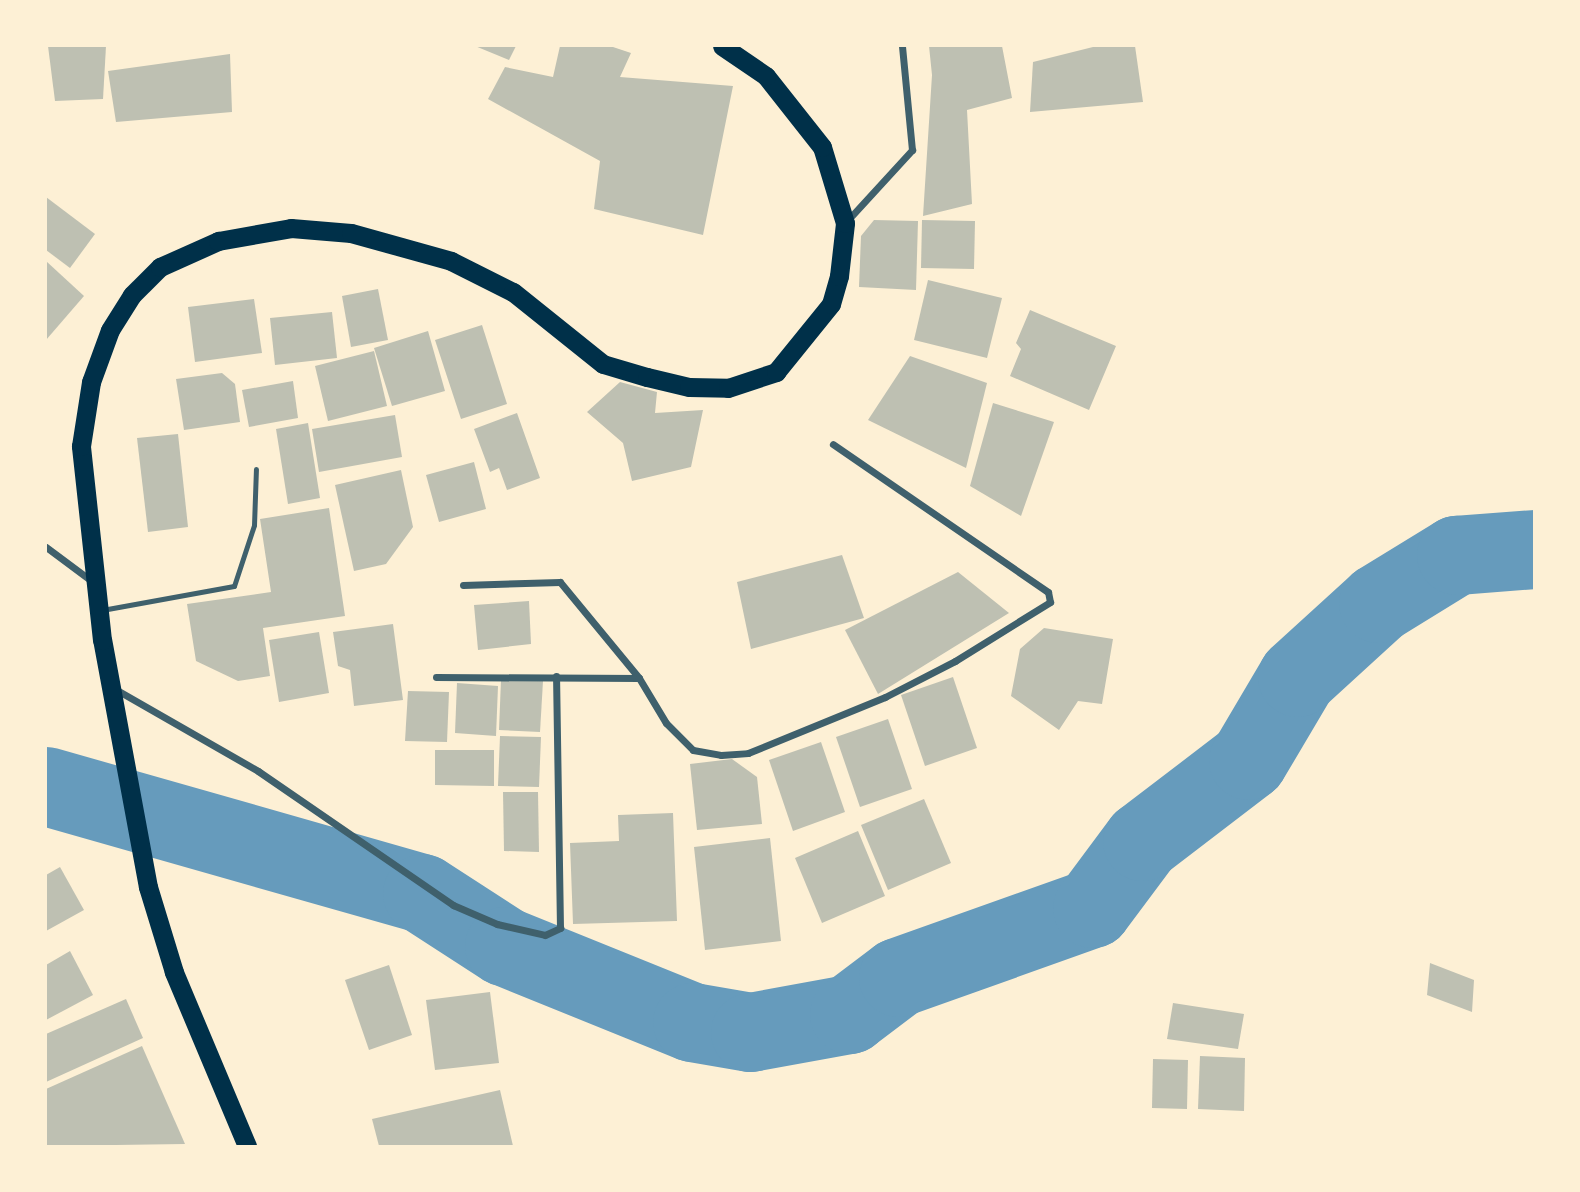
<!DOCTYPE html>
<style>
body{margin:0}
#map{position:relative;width:1580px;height:1192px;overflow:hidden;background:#fdf0d5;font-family:Roboto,sans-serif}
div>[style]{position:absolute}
.river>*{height:79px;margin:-39.5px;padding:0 39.5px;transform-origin:39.5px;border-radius:39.5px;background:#669bbc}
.building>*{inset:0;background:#bec0b2}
.service>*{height:5px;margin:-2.5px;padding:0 2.5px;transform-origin:2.5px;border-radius:2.5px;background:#3f606c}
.minor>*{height:7px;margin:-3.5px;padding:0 3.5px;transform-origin:3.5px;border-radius:3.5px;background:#3f606c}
.trunk>*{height:19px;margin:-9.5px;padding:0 9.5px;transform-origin:9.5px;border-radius:9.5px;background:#003049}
span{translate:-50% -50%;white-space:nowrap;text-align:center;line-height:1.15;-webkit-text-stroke:5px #fdf0d5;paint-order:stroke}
.frame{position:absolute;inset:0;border:47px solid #fdf0d5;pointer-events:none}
</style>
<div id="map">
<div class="river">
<i style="left:46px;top:786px;width:391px;rotate:15.9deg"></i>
<i style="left:422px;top:893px;width:98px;rotate:32.9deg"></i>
<i style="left:504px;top:946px;width:203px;rotate:22deg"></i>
<i style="left:692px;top:1022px;width:59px;rotate:9.8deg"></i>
<i style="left:750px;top:1032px;width:101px;rotate:-10.3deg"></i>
<i style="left:849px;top:1014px;width:61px;rotate:-37.1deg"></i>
<i style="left:898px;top:977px;width:206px;rotate:-19.6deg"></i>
<i style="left:1092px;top:908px;width:84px;rotate:-53.3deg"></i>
<i style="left:1142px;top:841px;width:133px;rotate:-37.4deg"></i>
<i style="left:1248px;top:760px;width:96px;rotate:-59.4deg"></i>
<i style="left:1297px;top:677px;width:110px;rotate:-42.4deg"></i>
<i style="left:1378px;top:603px;width:92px;rotate:-31.6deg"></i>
<i style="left:1456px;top:555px;width:78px;rotate:-4.4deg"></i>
</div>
<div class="building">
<i style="clip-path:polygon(48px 46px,106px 46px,103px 99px,55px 101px)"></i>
<i style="clip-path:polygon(475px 46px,516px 46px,509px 60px)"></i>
<i style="clip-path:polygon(560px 46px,610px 46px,631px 53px,620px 77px,733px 86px,703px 235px,594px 209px,600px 161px,488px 99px,505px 67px,553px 77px)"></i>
<i style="clip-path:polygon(929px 46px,1002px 46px,1012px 98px,967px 110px,972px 204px,923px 216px,932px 75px)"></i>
<i style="clip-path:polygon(1097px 46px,1135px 46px,1143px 102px,1030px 112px,1033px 62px)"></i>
<i style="clip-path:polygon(230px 54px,232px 112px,116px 122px,108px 71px)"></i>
<i style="clip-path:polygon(46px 197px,95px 234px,70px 268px,46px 250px)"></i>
<i style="clip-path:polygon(874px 220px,918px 221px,916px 290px,859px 287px,861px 236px)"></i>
<i style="clip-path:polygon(922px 220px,975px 221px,974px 269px,921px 268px)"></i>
<i style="clip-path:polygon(46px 261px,84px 296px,46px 340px)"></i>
<i style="clip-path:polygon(928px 280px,1002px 298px,987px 358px,914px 340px)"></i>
<i style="clip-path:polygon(378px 289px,388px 340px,351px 347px,342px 296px)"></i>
<i style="clip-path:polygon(254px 299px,262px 353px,195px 362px,188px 307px)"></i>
<i style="clip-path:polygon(1030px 310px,1116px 346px,1089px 410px,1010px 376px,1021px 349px,1016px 343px)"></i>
<i style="clip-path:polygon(332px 312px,337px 358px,275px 365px,270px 318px)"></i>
<i style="clip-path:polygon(482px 325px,507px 404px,461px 419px,435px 340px)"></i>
<i style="clip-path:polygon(428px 331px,445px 391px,392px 406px,374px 348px)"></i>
<i style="clip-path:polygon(374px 351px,387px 406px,328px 421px,315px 366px)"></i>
<i style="clip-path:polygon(910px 356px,987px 383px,966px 468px,868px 420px)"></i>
<i style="clip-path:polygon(222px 373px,235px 384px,240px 422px,184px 430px,176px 379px)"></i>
<i style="clip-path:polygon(293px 381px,298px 418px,249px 427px,242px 390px)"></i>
<i style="clip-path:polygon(620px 382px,657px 392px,655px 413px,703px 410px,691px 467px,632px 481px,623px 443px,587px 412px)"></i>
<i style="clip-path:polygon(993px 403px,1054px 422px,1021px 516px,970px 486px)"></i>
<i style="clip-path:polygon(517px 413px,540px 478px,507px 490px,499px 468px,490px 472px,474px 429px)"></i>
<i style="clip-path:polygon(395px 415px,402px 457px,319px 472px,312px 429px)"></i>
<i style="clip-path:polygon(308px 423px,320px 498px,288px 504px,276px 429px)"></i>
<i style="clip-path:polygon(178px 434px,188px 527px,148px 532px,137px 438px)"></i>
<i style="clip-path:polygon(474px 462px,486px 509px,439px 522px,426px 475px)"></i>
<i style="clip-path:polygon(401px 470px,413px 527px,386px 564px,354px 571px,335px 485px)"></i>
<i style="clip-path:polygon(329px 508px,345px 616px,263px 628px,270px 676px,238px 681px,196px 661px,187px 604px,271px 592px,260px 519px)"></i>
<i style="clip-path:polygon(842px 555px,864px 618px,751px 649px,737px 582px)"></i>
<i style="clip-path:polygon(958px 572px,1009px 613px,878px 694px,845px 630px)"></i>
<i style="clip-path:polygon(529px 601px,531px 644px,478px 650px,474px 605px)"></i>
<i style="clip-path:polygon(393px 624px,403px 700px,354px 706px,350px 670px,338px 666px,333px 632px)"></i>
<i style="clip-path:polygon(1044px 628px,1113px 639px,1102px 704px,1078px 701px,1059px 730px,1011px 696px,1020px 649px)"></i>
<i style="clip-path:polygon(319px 632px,329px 693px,279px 702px,269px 640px)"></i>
<i style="clip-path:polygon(953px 677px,977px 748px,925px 766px,901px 695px)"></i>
<i style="clip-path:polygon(501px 680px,543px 681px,540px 732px,499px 730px)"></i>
<i style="clip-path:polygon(457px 683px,498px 686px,496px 736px,455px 733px)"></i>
<i style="clip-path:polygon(408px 691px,449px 692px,447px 742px,405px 741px)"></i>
<i style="clip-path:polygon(888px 719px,912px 789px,860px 807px,836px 737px)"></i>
<i style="clip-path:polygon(500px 736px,541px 737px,539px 787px,498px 786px)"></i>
<i style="clip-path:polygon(821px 742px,845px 812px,793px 831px,769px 760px)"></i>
<i style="clip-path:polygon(435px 750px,494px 750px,494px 786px,435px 785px)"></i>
<i style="clip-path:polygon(732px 759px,757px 777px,762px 824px,697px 830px,690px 764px)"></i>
<i style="clip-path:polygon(503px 792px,538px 792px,539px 852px,504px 851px)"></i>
<i style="clip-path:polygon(924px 799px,951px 863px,888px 890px,861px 825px)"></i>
<i style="clip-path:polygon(673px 813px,677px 921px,573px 924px,570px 843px,619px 841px,618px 815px)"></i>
<i style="clip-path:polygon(858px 831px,885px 896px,822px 923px,795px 858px)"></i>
<i style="clip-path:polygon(770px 838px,781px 941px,705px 950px,694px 847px)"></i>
<i style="clip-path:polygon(60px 867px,84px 910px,46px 931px,46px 875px)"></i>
<i style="clip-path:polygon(70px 951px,93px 995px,46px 1020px,46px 965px)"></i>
<i style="clip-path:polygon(1430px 963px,1474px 980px,1472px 1012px,1427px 995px)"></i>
<i style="clip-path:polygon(389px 965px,412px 1035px,369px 1050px,345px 980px)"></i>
<i style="clip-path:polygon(490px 992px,499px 1063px,435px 1070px,426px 1000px)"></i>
<i style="clip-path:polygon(126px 999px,143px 1038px,46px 1082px,46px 1034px)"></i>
<i style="clip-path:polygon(1173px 1003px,1244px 1014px,1238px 1049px,1167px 1039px)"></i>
<i style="clip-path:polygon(142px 1046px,185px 1144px,46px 1146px,46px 1089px)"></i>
<i style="clip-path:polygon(1200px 1056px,1245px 1058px,1244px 1111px,1198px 1109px)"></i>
<i style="clip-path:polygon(1153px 1059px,1188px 1060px,1187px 1109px,1152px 1108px)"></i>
<i style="clip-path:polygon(500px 1090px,513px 1146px,379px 1146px,372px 1119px)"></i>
</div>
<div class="service">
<i style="left:102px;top:610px;width:134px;rotate:-10.3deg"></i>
<i style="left:234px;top:586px;width:64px;rotate:-71.8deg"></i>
<i style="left:254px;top:525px;width:56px;rotate:-88deg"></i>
</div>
<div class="minor">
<i style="left:846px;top:222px;width:98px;rotate:-47.5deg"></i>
<i style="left:912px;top:150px;width:104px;rotate:-95.5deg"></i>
<i style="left:46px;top:547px;width:59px;rotate:36.7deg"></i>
<i style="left:463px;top:585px;width:97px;rotate:-1.8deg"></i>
<i style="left:560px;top:582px;width:124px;rotate:50.5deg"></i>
<i style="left:436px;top:677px;width:203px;rotate:0.3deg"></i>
<i style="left:639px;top:678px;width:52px;rotate:59deg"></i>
<i style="left:666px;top:723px;width:38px;rotate:45deg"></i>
<i style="left:693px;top:750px;width:28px;rotate:10deg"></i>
<i style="left:721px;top:755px;width:27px;rotate:-4deg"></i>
<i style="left:748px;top:753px;width:148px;rotate:-22.2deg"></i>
<i style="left:885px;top:697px;width:79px;rotate:-27.2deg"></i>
<i style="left:955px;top:661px;width:112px;rotate:-31.8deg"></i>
<i style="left:1050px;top:602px;width:10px;rotate:-101deg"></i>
<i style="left:1048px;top:592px;width:261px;rotate:-145.5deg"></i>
<i style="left:115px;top:689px;width:165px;rotate:29.8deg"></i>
<i style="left:258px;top:771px;width:237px;rotate:34.5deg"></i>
<i style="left:453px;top:905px;width:48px;rotate:23.4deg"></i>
<i style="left:497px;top:924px;width:49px;rotate:12.9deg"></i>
<i style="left:545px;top:935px;width:17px;rotate:-25deg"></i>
<i style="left:560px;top:928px;width:252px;rotate:-90.9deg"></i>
</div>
<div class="trunk">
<i style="left:247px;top:1146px;width:189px;rotate:-112.8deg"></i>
<i style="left:174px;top:972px;width:89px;rotate:-107deg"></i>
<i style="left:148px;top:887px;width:251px;rotate:-100.5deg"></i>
<i style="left:102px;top:640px;width:195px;rotate:-96.2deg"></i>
<i style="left:81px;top:446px;width:65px;rotate:-81.1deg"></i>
<i style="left:91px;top:382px;width:55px;rotate:-69.9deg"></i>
<i style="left:110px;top:330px;width:41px;rotate:-57.8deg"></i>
<i style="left:132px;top:295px;width:40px;rotate:-45deg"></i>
<i style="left:160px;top:267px;width:64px;rotate:-24.1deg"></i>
<i style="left:218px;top:241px;width:74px;rotate:-10.1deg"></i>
<i style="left:291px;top:228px;width:60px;rotate:4.8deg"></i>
<i style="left:351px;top:233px;width:104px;rotate:15.6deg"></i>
<i style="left:451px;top:261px;width:69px;rotate:26.6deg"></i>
<i style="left:513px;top:292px;width:115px;rotate:38.7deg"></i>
<i style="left:603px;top:364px;width:46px;rotate:16.5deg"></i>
<i style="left:647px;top:377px;width:43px;rotate:13.4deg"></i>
<i style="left:689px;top:387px;width:39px;rotate:1deg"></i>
<i style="left:728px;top:388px;width:51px;rotate:-18.4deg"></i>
<i style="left:776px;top:372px;width:87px;rotate:-51deg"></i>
<i style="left:831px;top:304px;width:29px;rotate:-74deg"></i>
<i style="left:839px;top:276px;width:53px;rotate:-83.5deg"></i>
<i style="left:845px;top:223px;width:79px;rotate:-106.8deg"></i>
<i style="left:822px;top:147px;width:90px;rotate:-128.3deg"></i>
<i style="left:766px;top:76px;width:53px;rotate:-145.7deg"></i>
</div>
<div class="frame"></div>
</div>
